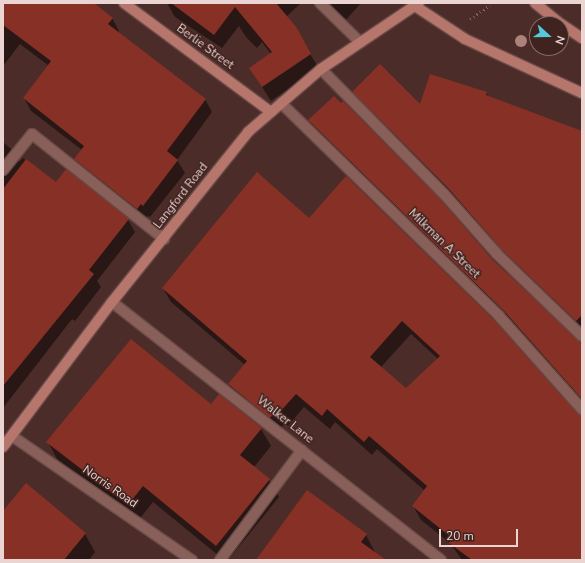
<!DOCTYPE html>
<style>
body{margin:0}
#map{position:relative;width:585px;height:563px;overflow:hidden;background:#4b2c28;font-family:"Nunito Sans",sans-serif}
div>[style]{position:absolute}
.shadow>*{inset:0;background:#0007}
.building>*{inset:0;background:#873026}
.path>*{height:2.5px;margin-top:-1.25px;transform-origin:0;background:repeating-linear-gradient(90deg,#826763 0 1px,transparent 0 4px)}
.roads{filter:drop-shadow(1px 0 #684a47) drop-shadow(-1px 0 #684a47) drop-shadow(0 1px #684a47) drop-shadow(0 -1px #684a47)}
.street>*{height:10px;margin:-5px;padding:0 5px;transform-origin:5px;border-radius:5px;background:#886059}
.secondary>*{height:10px;margin:-5px;padding:0 5px;transform-origin:5px;border-radius:5px;background:#b6766c}
.trees>*{width:12px;height:12px;margin:-6px;border-radius:50%;background:#ac827b}
span{translate:-50% -50%;white-space:nowrap;text-align:center;line-height:1.15;-webkit-text-stroke:3px #40221e;paint-order:stroke}
.street-label{font-size:12px;color:#ead5d2}
.frame{position:absolute;inset:0;border:4px solid #ead5d2;pointer-events:none}
.north{position:absolute;left:529px;top:16px;width:40px;height:40px;box-sizing:border-box;background:#40221e;border:1px solid #846a66;border-radius:50%;rotate:111deg;font-size:11px;font-weight:700;line-height:16px;text-align:center;color:#ead5d2}
.north::after{content:'';display:block;margin:auto;width:14px;height:18px;background:#54cadd;clip-path:polygon(50% 0,100% 100%,50% 72%,0 100%)}
.scale{position:absolute;left:439px;top:529px;width:79px;height:18px;box-sizing:border-box;border:2px solid #ead5d2;border-top:0;padding-left:5px;font-size:12px;line-height:14px;white-space:nowrap;color:#ead5d2;-webkit-text-stroke:3px #40221e;paint-order:stroke}
</style>
<div id="map">
<div class="shadow">
<i style="clip-path:polygon(3px 3px,92px 3px,112px 18px,119px 31px,117px 33px,205px 99px,212px 112px,177px 160px,185px 173px,150px 217px,148px 216px,144px 221px,82px 172px,75px 159px,82px 150px,31px 111px,24px 98px,49px 66px,20px 44px,3px 66px)"></i>
<i style="clip-path:polygon(167px 3px,301px 3px,286px 17px,319px 68px,271px 101px,250px 68px,271px 54px,262px 42px,257px 48px,246px 37px,239px 26px,222px 48px,175px 17px)"></i>
<i style="clip-path:polygon(324px 3px,361px 3px,344px 22px)"></i>
<i style="clip-path:polygon(354px 92px,420px 106px,486px 93px,489px 97px,582px 132px,582px 332px,511px 263px,362px 106px)"></i>
<i style="clip-path:polygon(309px 120px,492px 259px,582px 348px,582px 403px,317px 134px)"></i>
<i style="clip-path:polygon(3px 142px,11px 149px,19px 162px,23px 158px,56px 184px,128px 220px,135px 232px,97px 281px,101px 287px,75px 321px,72px 319px,3px 408px)"></i>
<i style="clip-path:polygon(evenodd,310px 219px,582px 416px,582px 560px,462px 560px,450px 543px,421px 520px,413px 506px,425px 491px,377px 449px,372px 455px,335px 422px,330px 429px,304px 407px,288px 426px,285px 423px,278px 431px,237px 398px,229px 384px,245px 365px,171px 302px,163px 288px,310px 219px,411px 334px,438px 359px,406px 389px,381px 367px,411px 334px)"></i>
<i style="clip-path:polygon(211px 406px,261px 429px,271px 446px,254px 467px,269px 480px,279px 497px,228px 560px,224px 560px,153px 502px,138px 521px,57px 459px,48px 442px)"></i>
<i style="clip-path:polygon(3px 513px,85px 534px,95px 552px,89px 560px,3px 560px)"></i>
<i style="clip-path:polygon(366px 535px,376px 554px,384px 560px,258px 560px)"></i>
</div>
<div class="building">
<i style="clip-path:polygon(3px 3px,94px 3px,113px 18px,108px 24px,206px 99px,167px 151px,178px 160px,143px 206px,141px 204px,137px 209px,74px 159px,84px 146px,23px 98px,51px 61px,3px 25px)"></i>
<i style="clip-path:polygon(171px 3px,276px 3px,297px 28px,311px 54px,262px 87px,249px 68px,272px 52px,235px 7px,214px 35px)"></i>
<i style="clip-path:polygon(380px 64px,420px 104px,430px 74px,487px 92px,486px 95px,582px 131px,582px 315px,576px 321px,502px 250px,449px 189px,352px 92px)"></i>
<i style="clip-path:polygon(334px 96px,341px 103px,343px 101px,439px 198px,492px 259px,582px 344px,582px 399px,504px 311px,308px 120px)"></i>
<i style="clip-path:polygon(26px 159px,56px 182px,66px 169px,129px 219px,89px 270px,94px 274px,3px 386px,3px 189px)"></i>
<i style="clip-path:polygon(evenodd,257px 172px,309px 218px,346px 176px,494px 320px,577px 413px,582px 415px,582px 560px,472px 560px,449px 543px,452px 538px,412px 506px,427px 486px,369px 436px,364px 442px,327px 409px,322px 416px,296px 394px,279px 413px,276px 410px,270px 418px,228px 384px,247px 361px,162px 288px,257px 172px,402px 321px,440px 356px,406px 388px,370px 357px,402px 321px)"></i>
<i style="clip-path:polygon(131px 339px,211px 404px,219px 394px,262px 428px,240px 455px,270px 479px,216px 546px,143px 486px,128px 505px,46px 442px)"></i>
<i style="clip-path:polygon(26px 483px,86px 533px,64px 560px,3px 560px,3px 511px)"></i>
<i style="clip-path:polygon(307px 490px,367px 534px,361px 542px,386px 560px,256px 560px)"></i>
</div>
<div class="path">
<i style="left:470px;top:19px;width:24px;rotate:-35deg"></i>
</div>
<div class="roads">
<div class="street">
<i style="left:320px;top:3px;width:54px;rotate:44.3deg"></i>
<i style="left:321px;top:69px;width:175px;rotate:45.5deg"></i>
<i style="left:444px;top:194px;width:80px;rotate:48.5deg"></i>
<i style="left:497px;top:254px;width:118px;rotate:44deg"></i>
<i style="left:281px;top:103px;width:305px;rotate:44.3deg"></i>
<i style="left:499px;top:316px;width:125px;rotate:48.3deg"></i>
<i style="left:3px;top:170px;width:46px;rotate:-51.1deg"></i>
<i style="left:32px;top:134px;width:169px;rotate:38.5deg"></i>
<i style="left:112px;top:302px;width:418px;rotate:38.1deg"></i>
<i style="left:12px;top:436px;width:219px;rotate:34.6deg"></i>
<i style="left:220px;top:560px;width:137px;rotate:-53.3deg"></i>
</div>
<div class="secondary">
<i style="left:124px;top:3px;width:183px;rotate:36.6deg"></i>
<i style="left:535px;top:3px;width:33px;rotate:39deg"></i>
<i style="left:415px;top:6px;width:60px;rotate:33.4deg"></i>
<i style="left:465px;top:39px;width:129px;rotate:24.8deg"></i>
<i style="left:561px;top:24px;width:25px;rotate:34deg"></i>
<i style="left:3px;top:447px;width:181px;rotate:-53.1deg"></i>
<i style="left:112px;top:302px;width:218px;rotate:-51.3deg"></i>
<i style="left:248px;top:132px;width:96px;rotate:-40.8deg"></i>
<i style="left:321px;top:69px;width:118px;rotate:-34deg"></i>
</div>
</div>
<div class="trees">
<i style="left:521px;top:41px"></i>
</div>
<div class="street-label">
<span style="left:205px;top:47px;rotate:36deg">Berlie Street</span>
<span style="left:181px;top:196px;rotate:-52deg">Langford Road</span>
<span style="left:444px;top:244px;rotate:44deg">Milkman A Street</span>
<span style="left:285px;top:420px;rotate:38deg">Walker Lane</span>
<span style="left:110px;top:487px;rotate:35deg">Norris Road</span>
</div>
<div class="frame"></div>
<div class="north">N</div>
<div class="scale">20 m</div>
</div>
